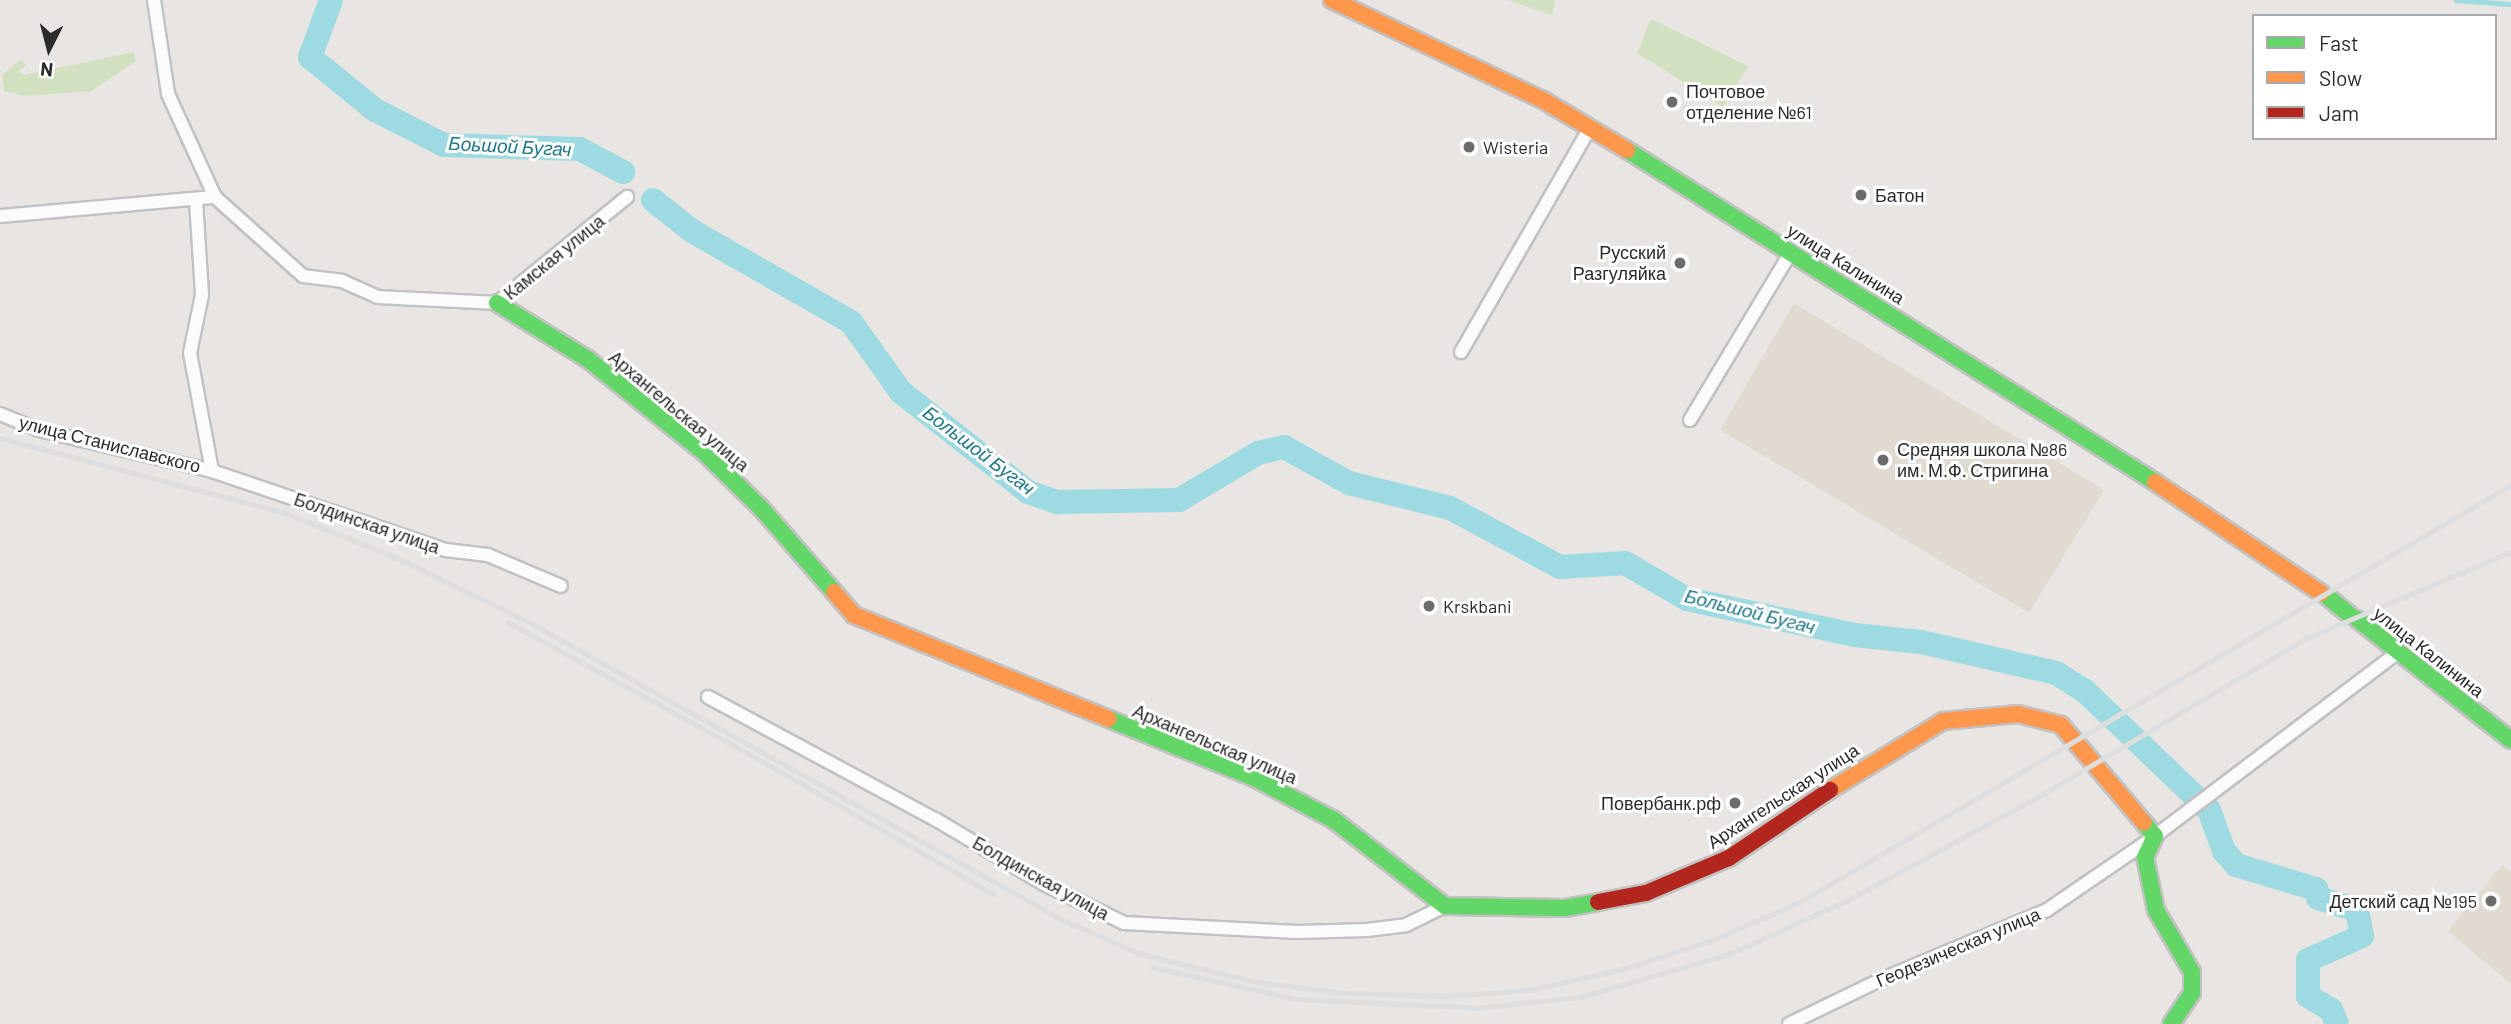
<!DOCTYPE html>
<meta charset="utf-8">
<style>
body{margin:0}
#map{position:relative;width:2511px;height:1024px;overflow:hidden;background:#e8e5e2;font-family:Barlow,sans-serif}
div>[style]{position:absolute}
.education>*{inset:0;background:#e1dad1}
.green>*{inset:0;background:#d1e0bf}
.stream>*{height:4.5px;margin:-2.25px;padding:0 2.25px;transform-origin:2.25px;border-radius:2.25px;background:#9edae1}
.river>*{height:24px;margin:-12px;padding:0 12px;transform-origin:12px;border-radius:12px;background:#9edae1}
.roads{filter:drop-shadow(2px 0 #c2c2c2) drop-shadow(-2px 0 #c2c2c2) drop-shadow(0 2px #c2c2c2) drop-shadow(0 -2px #c2c2c2)}
.street>*{height:12px;margin:-6px;padding:0 6px;transform-origin:6px;border-radius:6px;background:#fcfbfb}
.fast>*{height:16px;margin:-8px;padding:0 8px;transform-origin:8px;border-radius:8px;background:#63d668}
.slow>*{height:16px;margin:-8px;padding:0 8px;transform-origin:8px;border-radius:8px;background:#ff974d}
.jam>*{height:16px;margin:-8px;padding:0 8px;transform-origin:8px;border-radius:8px;background:#b3261e}
.rail>*{height:4.5px;margin:-2.25px;padding:0 2.25px;transform-origin:2.25px;border-radius:2.25px;background:#dededf}
.dots>*{width:19px;height:19px;translate:-50% -50%;box-sizing:border-box;border:4px solid #fff;border-radius:50%}
span{translate:-50% -50%;white-space:nowrap;text-align:center;line-height:1.15;-webkit-text-stroke:6px #fff;paint-order:stroke}
.poi-label{font-size:18px;color:#2b2b2b}
.left{translate:0 -50%;text-align:left}
.right{translate:-100% -50%;text-align:right}
.street-label{font-size:18px;color:#2b2b2b}
.water-label{font-size:19px;color:#1e778b;font-style:italic}
.legend{position:absolute;left:2252px;top:14px;width:245px;height:126px;box-sizing:border-box;background:#fff;border:2px solid #aaa;margin:0;padding:9px 12px;list-style:none;font-size:21px;color:#2b2b2b}
.legend li{display:flex;align-items:center;gap:14px;height:35px}
.legend b{width:35px;border:2px solid #aaa}
.north{position:absolute;left:14px;top:14px;width:70px;height:70px;-webkit-text-stroke:5px #fff;paint-order:stroke;rotate:186deg;font-size:19px;font-weight:700;line-height:28px;text-align:center;color:#2b2b2b}
.north::after{content:'';display:block;margin:auto;width:24px;height:32px;background:#2b2b2b;clip-path:polygon(50% 0,100% 100%,50% 72%,0 100%)}
</style>
<div id="map">
<div class="education">
<i style="clip-path:polygon(1794px 303px,2104px 490px,2029px 613px,1720px 430px)"></i>
<i style="clip-path:polygon(2502px 865px,2511px 872px,2511px 984px,2448px 931px)"></i>
</div>
<div class="green">
<i style="clip-path:polygon(1508px 0,1555px 0,1552px 15px)"></i>
<i style="clip-path:polygon(1651px 19px,1748px 66px,1723px 107px,1637px 53px)"></i>
<i style="clip-path:polygon(134px 52px,136px 61px,91px 91px,24px 96px,4px 91px,2px 75px,21px 59px,26px 65px,19px 71px,24px 75px)"></i>
</div>
<div class="stream">
<i style="left:2456px;top:0;width:53px;rotate:4.3deg"></i>
</div>
<div class="river">
<i style="left:331px;top:0;width:61px;rotate:110.2deg"></i>
<i style="left:310px;top:57px;width:84px;rotate:39.2deg"></i>
<i style="left:375px;top:110px;width:77px;rotate:26.9deg"></i>
<i style="left:444px;top:145px;width:136px;rotate:1.7deg"></i>
<i style="left:580px;top:149px;width:49px;rotate:28.1deg"></i>
<i style="left:653px;top:200px;width:50px;rotate:38.5deg"></i>
<i style="left:692px;top:231px;width:183px;rotate:29.8deg"></i>
<i style="left:851px;top:322px;width:86px;rotate:54.5deg"></i>
<i style="left:901px;top:392px;width:162px;rotate:38.2deg"></i>
<i style="left:1028px;top:492px;width:31px;rotate:19deg"></i>
<i style="left:1057px;top:502px;width:122px;rotate:-0.9deg"></i>
<i style="left:1179px;top:500px;width:92px;rotate:-30.7deg"></i>
<i style="left:1258px;top:453px;width:27px;rotate:-13deg"></i>
<i style="left:1284px;top:447px;width:74px;rotate:29deg"></i>
<i style="left:1349px;top:483px;width:104px;rotate:13.9deg"></i>
<i style="left:1450px;top:508px;width:125px;rotate:28.2deg"></i>
<i style="left:1560px;top:567px;width:65px;rotate:-3.5deg"></i>
<i style="left:1625px;top:563px;width:72px;rotate:30.1deg"></i>
<i style="left:1687px;top:599px;width:172px;rotate:12.1deg"></i>
<i style="left:1855px;top:635px;width:66px;rotate:6.1deg"></i>
<i style="left:1921px;top:642px;width:139px;rotate:12.9deg"></i>
<i style="left:2056px;top:673px;width:34px;rotate:32deg"></i>
<i style="left:2085px;top:691px;width:172px;rotate:43.8deg"></i>
<i style="left:2209px;top:810px;width:44px;rotate:69.9deg"></i>
<i style="left:2224px;top:851px;width:18px;rotate:49deg"></i>
<i style="left:2236px;top:865px;width:84px;rotate:16.7deg"></i>
<i style="left:2316px;top:889px;width:9px;rotate:77deg"></i>
<i style="left:2318px;top:898px;width:41px;rotate:17.1deg"></i>
<i style="left:2357px;top:910px;width:26px;rotate:79deg"></i>
<i style="left:2362px;top:936px;width:59px;rotate:156deg"></i>
<i style="left:2308px;top:960px;width:36px;rotate:90deg"></i>
<i style="left:2308px;top:996px;width:27px;rotate:31deg"></i>
<i style="left:2331px;top:1010px;width:15px;rotate:67deg"></i>
</div>
<div class="roads">
<div class="street">
<i style="left:154px;top:0;width:95px;rotate:81.5deg"></i>
<i style="left:168px;top:94px;width:113px;rotate:65.5deg"></i>
<i style="left:215px;top:197px;width:118px;rotate:41.9deg"></i>
<i style="left:303px;top:276px;width:39px;rotate:7deg"></i>
<i style="left:342px;top:281px;width:39px;rotate:24deg"></i>
<i style="left:378px;top:297px;width:119px;rotate:2.9deg"></i>
<i style="left:497px;top:303px;width:168px;rotate:-39.2deg"></i>
<i style="left:196px;top:201px;width:94px;rotate:86.3deg"></i>
<i style="left:202px;top:295px;width:59px;rotate:101.7deg"></i>
<i style="left:190px;top:353px;width:120px;rotate:79.4deg"></i>
<i style="left:0;top:216px;width:216px;rotate:-5.1deg"></i>
<i style="left:1461px;top:352px;width:258px;rotate:-60.1deg"></i>
<i style="left:0;top:414px;width:42px;rotate:22.3deg"></i>
<i style="left:39px;top:430px;width:178px;rotate:13.3deg"></i>
<i style="left:212px;top:471px;width:247px;rotate:18.7deg"></i>
<i style="left:446px;top:550px;width:42px;rotate:6.8deg"></i>
<i style="left:488px;top:555px;width:79px;rotate:23deg"></i>
<i style="left:1690px;top:420px;width:196px;rotate:-59deg"></i>
<i style="left:708px;top:697px;width:258px;rotate:28.3deg"></i>
<i style="left:935px;top:819px;width:127px;rotate:30.8deg"></i>
<i style="left:1044px;top:884px;width:89px;rotate:26deg"></i>
<i style="left:1124px;top:923px;width:173px;rotate:3deg"></i>
<i style="left:1297px;top:932px;width:70px;rotate:-1.6deg"></i>
<i style="left:1367px;top:930px;width:39px;rotate:-7deg"></i>
<i style="left:1406px;top:925px;width:43px;rotate:-26deg"></i>
<i style="left:1789px;top:1024px;width:101px;rotate:-25.8deg"></i>
<i style="left:1880px;top:980px;width:181px;rotate:-22.7deg"></i>
<i style="left:2047px;top:910px;width:131px;rotate:-34.4deg"></i>
<i style="left:2155px;top:836px;width:305px;rotate:-37.1deg"></i>
</div>
<div class="fast">
<i style="left:1627px;top:150px;width:624px;rotate:32.16deg"></i>
<i style="left:497px;top:303px;width:108px;rotate:31.8deg"></i>
<i style="left:589px;top:360px;width:151px;rotate:38.8deg"></i>
<i style="left:707px;top:455px;width:76px;rotate:44.5deg"></i>
<i style="left:761px;top:508px;width:111px;rotate:49deg"></i>
<i style="left:2329px;top:598px;width:27px;rotate:39deg"></i>
<i style="left:2357px;top:619px;width:196px;rotate:38.2deg"></i>
<i style="left:1109px;top:719px;width:157px;rotate:22.1deg"></i>
<i style="left:1254px;top:778px;width:90px;rotate:27.7deg"></i>
<i style="left:1334px;top:820px;width:140px;rotate:37.8deg"></i>
<i style="left:1445px;top:906px;width:120px;rotate:1deg"></i>
<i style="left:1565px;top:908px;width:34px;rotate:-10deg"></i>
<i style="left:2144px;top:823px;width:17px;rotate:50deg"></i>
<i style="left:2155px;top:836px;width:23px;rotate:115deg"></i>
<i style="left:2145px;top:857px;width:54px;rotate:78.3deg"></i>
<i style="left:2156px;top:910px;width:72px;rotate:59.9deg"></i>
<i style="left:2192px;top:972px;width:21px;rotate:90deg"></i>
<i style="left:2192px;top:993px;width:37px;rotate:124deg"></i>
</div>
<div class="slow">
<i style="left:1332px;top:0;width:233px;rotate:25.4deg"></i>
<i style="left:1543px;top:100px;width:98px;rotate:30.8deg"></i>
<i style="left:2155px;top:482px;width:200px;rotate:33.8deg"></i>
<i style="left:834px;top:592px;width:30px;rotate:49deg"></i>
<i style="left:854px;top:615px;width:275px;rotate:22.2deg"></i>
<i style="left:1830px;top:790px;width:132px;rotate:-31.4deg"></i>
<i style="left:1943px;top:721px;width:75px;rotate:-5.3deg"></i>
<i style="left:2018px;top:714px;width:44px;rotate:14.3deg"></i>
<i style="left:2061px;top:725px;width:128px;rotate:49.7deg"></i>
</div>
<div class="jam">
<i style="left:1598px;top:902px;width:49px;rotate:-10.6deg"></i>
<i style="left:1646px;top:893px;width:90px;rotate:-22.9deg"></i>
<i style="left:1729px;top:858px;width:122px;rotate:-34deg"></i>
</div>
</div>
<div class="rail">
<i style="left:0;top:438px;width:293px;rotate:14.7deg"></i>
<i style="left:283px;top:512px;width:118px;rotate:21.8deg"></i>
<i style="left:393px;top:556px;width:153px;rotate:25.9deg"></i>
<i style="left:531px;top:623px;width:607px;rotate:29.18deg"></i>
<i style="left:1061px;top:919px;width:87px;rotate:23.6deg"></i>
<i style="left:1141px;top:954px;width:119px;rotate:13.6deg"></i>
<i style="left:1257px;top:982px;width:91px;rotate:7deg"></i>
<i style="left:1347px;top:993px;width:98px;rotate:1.8deg"></i>
<i style="left:1445px;top:996px;width:85px;rotate:-4deg"></i>
<i style="left:1530px;top:990px;width:99px;rotate:-12.8deg"></i>
<i style="left:1627px;top:968px;width:87px;rotate:-18deg"></i>
<i style="left:1710px;top:941px;width:98px;rotate:-23.4deg"></i>
<i style="left:1800px;top:902px;width:824px;rotate:-30.39deg"></i>
<i style="left:508px;top:622px;width:281px;rotate:28.7deg"></i>
<i style="left:755px;top:757px;width:275px;rotate:29.9deg"></i>
<i style="left:1152px;top:967px;width:148px;rotate:12.5deg"></i>
<i style="left:1296px;top:999px;width:181px;rotate:2.8deg"></i>
<i style="left:1477px;top:1008px;width:104px;rotate:-6.1deg"></i>
<i style="left:1580px;top:997px;width:155px;rotate:-16.1deg"></i>
<i style="left:1729px;top:954px;width:131px;rotate:-24.4deg"></i>
<i style="left:1848px;top:900px;width:222px;rotate:-28.5deg"></i>
<i style="left:2043px;top:794px;width:307px;rotate:-30.6deg"></i>
<i style="left:2307px;top:638px;width:221px;rotate:-22.9deg"></i>
</div>
<div class="dots">
<i style="left:1672px;top:102px;background:#6d6c6b"></i>
<i style="left:1469px;top:147px;background:#6d6c6b"></i>
<i style="left:1861px;top:195px;background:#6d6c6b"></i>
<i style="left:1680px;top:263px;background:#6d6c6b"></i>
<i style="left:1883px;top:460px;background:#6d6c6b"></i>
<i style="left:1429px;top:606px;background:#6d6c6b"></i>
<i style="left:1735px;top:803px;background:#6d6c6b"></i>
<i style="left:2491px;top:901px;background:#6d6c6b"></i>
</div>
<div class="poi-label">
<span class="left" style="left:1686px;top:102px">Почтовое<br>отделение №61</span>
<span class="left" style="left:1483px;top:147px">Wisteria</span>
<span class="left" style="left:1875px;top:195px">Батон</span>
<span class="right" style="left:1666px;top:263px">Русский<br>Разгуляйка</span>
<span class="left" style="left:1897px;top:460px">Средняя школа №86<br>им. М.Ф. Стригина</span>
<span class="left" style="left:1443px;top:606px">Krskbani</span>
<span class="right" style="left:1721px;top:803px">Повербанк.рф</span>
<span class="right" style="left:2477px;top:901px">Детский сад №195</span>
</div>
<div class="street-label">
<span style="left:554px;top:257px;rotate:-39deg">Камская улица</span>
<span style="left:1846px;top:264px;rotate:32deg">улица Калинина</span>
<span style="left:679px;top:411px;rotate:40deg">Архангельская улица</span>
<span style="left:110px;top:444px;rotate:14deg">улица Станиславского</span>
<span style="left:367px;top:523px;rotate:19deg">Болдинская улица</span>
<span style="left:2429px;top:652px;rotate:38deg">улица Калинина</span>
<span style="left:1215px;top:744px;rotate:23deg">Архангельская улица</span>
<span style="left:1783px;top:796px;rotate:-33deg">Архангельская улица</span>
<span style="left:1041px;top:878px;rotate:29deg">Болдинская улица</span>
<span style="left:1958px;top:947px;rotate:-23deg">Геодезическая улица</span>
</div>
<div class="water-label">
<span style="left:510px;top:146px;rotate:3deg">Боьшой Бугач</span>
<span style="left:979px;top:450px;rotate:37deg">Большой Бугач</span>
<span style="left:1750px;top:611px;rotate:14deg">Большой Бугач</span>
</div>
<ul class="legend">
<li><b style="height:9px;background:#63d668"></b>Fast</li>
<li><b style="height:9px;background:#ff974d"></b>Slow</li>
<li><b style="height:9px;background:#b3261e"></b>Jam</li>
</ul>
<div class="north">N</div>
</div>
